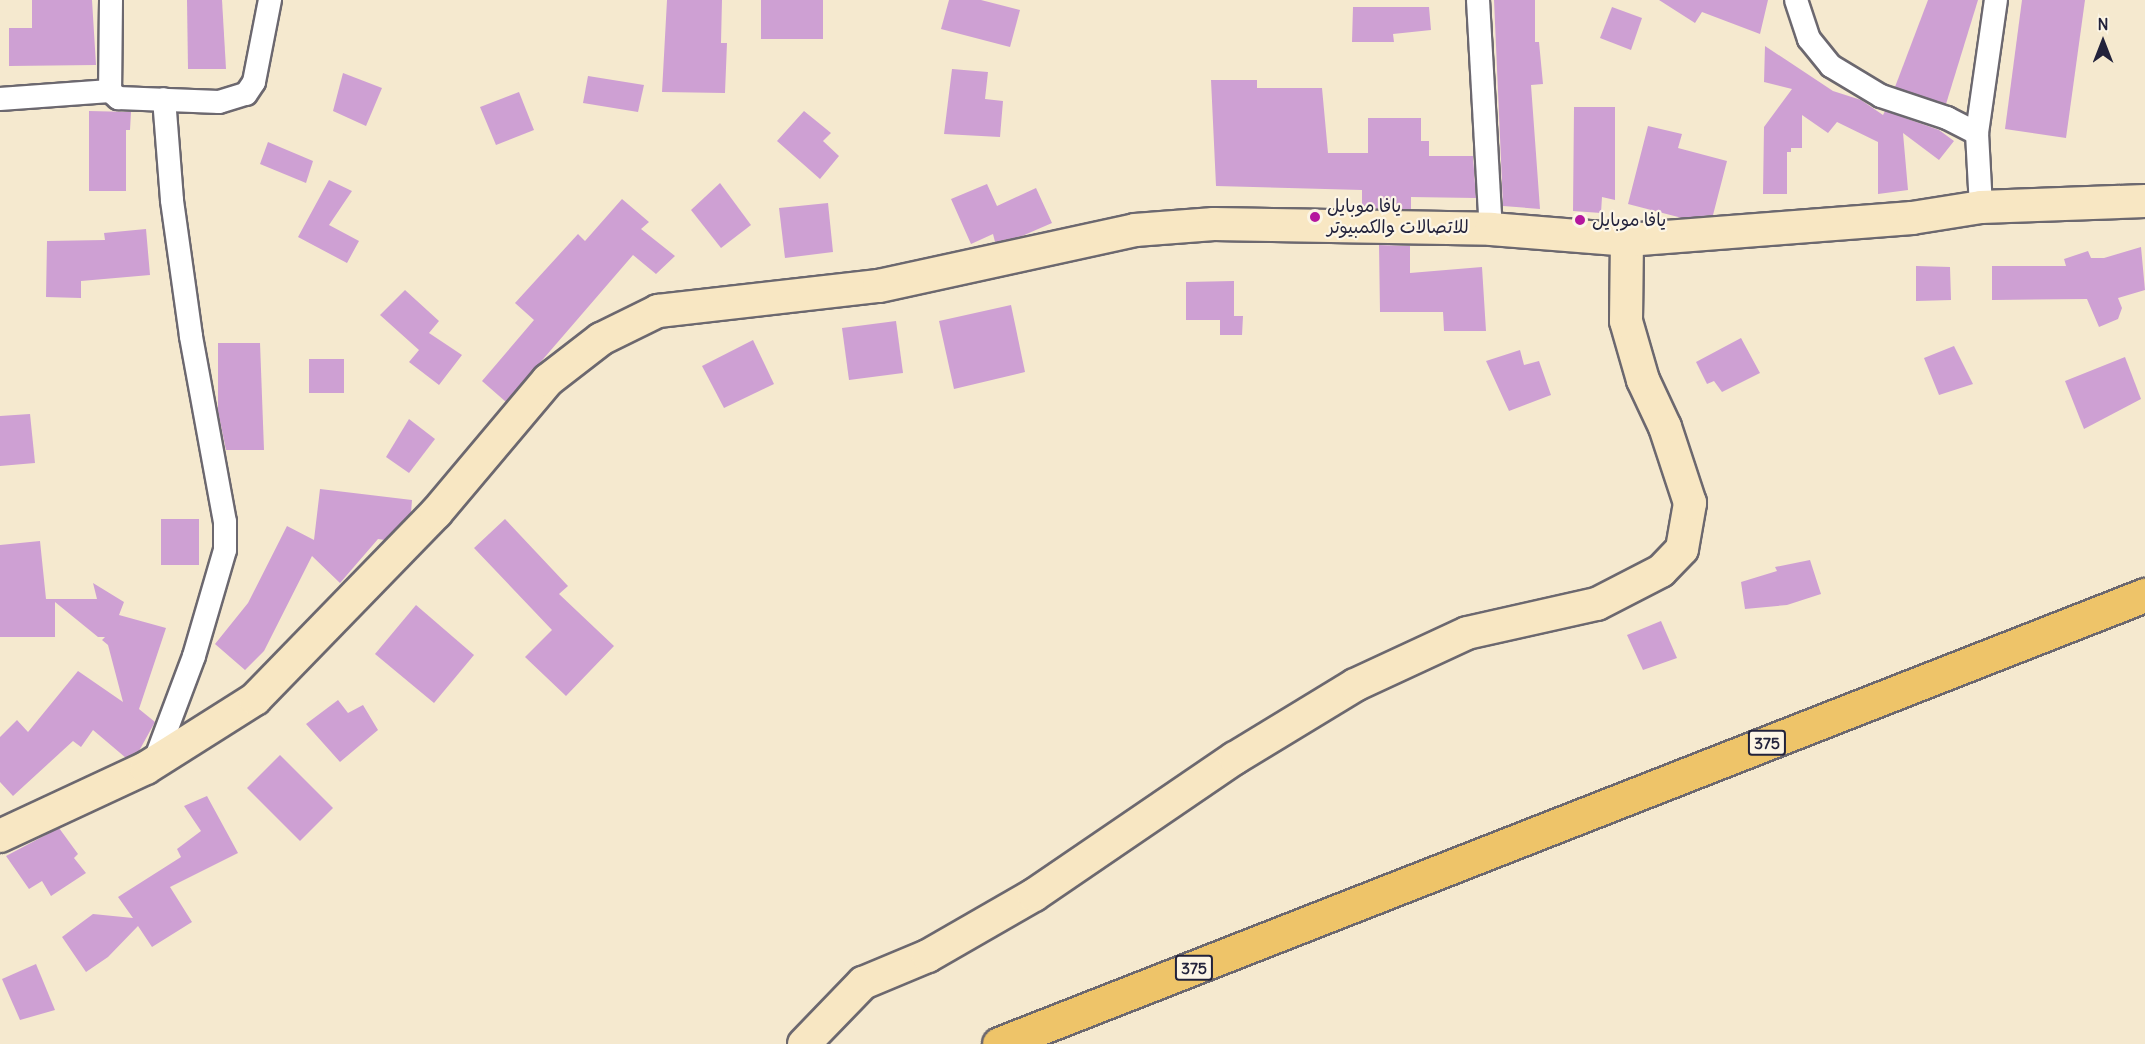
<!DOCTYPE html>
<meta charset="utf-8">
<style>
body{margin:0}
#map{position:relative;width:2145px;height:1044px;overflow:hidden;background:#f5e9cf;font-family:Delius,"Playpen Sans Arabic",sans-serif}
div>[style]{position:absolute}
.building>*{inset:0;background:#cea0d3}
.roads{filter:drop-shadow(2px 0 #6c686f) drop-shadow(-2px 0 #6c686f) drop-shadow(0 2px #6c686f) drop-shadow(0 -2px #6c686f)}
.minor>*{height:22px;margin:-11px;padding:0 11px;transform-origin:11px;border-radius:11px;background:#fff}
.secondary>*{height:32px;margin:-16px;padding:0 16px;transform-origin:16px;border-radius:16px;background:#f8e7c3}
.primary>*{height:33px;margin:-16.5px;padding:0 16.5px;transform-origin:16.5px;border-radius:16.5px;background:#eec469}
.dots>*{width:16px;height:16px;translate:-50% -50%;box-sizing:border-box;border:3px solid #fcf5e5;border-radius:50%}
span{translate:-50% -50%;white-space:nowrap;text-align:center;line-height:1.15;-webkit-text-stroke:4.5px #fcf5e5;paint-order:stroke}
.shield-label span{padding:2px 4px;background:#fcf5e5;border:2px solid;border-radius:4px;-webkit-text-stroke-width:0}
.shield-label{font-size:16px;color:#22223b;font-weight:700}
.poi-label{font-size:18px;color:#22223b}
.left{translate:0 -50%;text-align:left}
.north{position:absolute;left:2073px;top:12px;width:60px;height:60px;-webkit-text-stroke:4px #fcf5e5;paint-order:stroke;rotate:0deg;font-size:16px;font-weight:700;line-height:24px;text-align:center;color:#22223b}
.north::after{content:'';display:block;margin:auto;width:21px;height:27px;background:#22223b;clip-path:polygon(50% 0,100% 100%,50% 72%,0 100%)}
</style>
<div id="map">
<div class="building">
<i style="clip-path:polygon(32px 0,92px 0,96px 65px,9px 66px,9px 28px,32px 28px)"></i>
<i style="clip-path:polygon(187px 0,222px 0,226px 69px,188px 69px)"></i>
<i style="clip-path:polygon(667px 0,722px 0,721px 43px,727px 43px,725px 93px,662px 92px)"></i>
<i style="clip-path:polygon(761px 0,823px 0,823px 39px,761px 39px)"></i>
<i style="clip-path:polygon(949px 0,981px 0,1020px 10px,1010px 47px,941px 29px)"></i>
<i style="clip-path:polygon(1494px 0,1535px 0,1535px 42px,1539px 42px,1543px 84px,1531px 85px,1540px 209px,1503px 206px)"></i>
<i style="clip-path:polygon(1659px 0,1768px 0,1760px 34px,1702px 12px,1695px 23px)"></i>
<i style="clip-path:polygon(1928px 0,1978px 0,1946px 104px,1895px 87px)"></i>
<i style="clip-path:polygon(2022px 0,2085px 0,2066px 138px,2005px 129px)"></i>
<i style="clip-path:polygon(1353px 7px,1429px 7px,1431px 30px,1393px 34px,1394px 42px,1352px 42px)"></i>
<i style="clip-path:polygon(1612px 7px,1642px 18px,1631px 50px,1600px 38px)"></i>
<i style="clip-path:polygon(1765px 46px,1833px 91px,1861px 100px,1883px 115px,1885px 111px,1939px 130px,1954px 141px,1939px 160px,1903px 133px,1908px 190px,1878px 194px,1878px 142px,1837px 122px,1828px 133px,1802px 115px,1802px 148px,1791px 148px,1791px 152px,1787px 152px,1787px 194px,1763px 194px,1764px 127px,1792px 89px,1764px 82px)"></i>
<i style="clip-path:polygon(952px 69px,988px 72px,985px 99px,1003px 101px,1000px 137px,944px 134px)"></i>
<i style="clip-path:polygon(343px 73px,382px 88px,366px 126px,333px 111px)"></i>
<i style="clip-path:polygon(588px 76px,644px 85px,638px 112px,583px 103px)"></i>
<i style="clip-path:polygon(1211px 80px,1257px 80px,1257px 88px,1322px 88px,1328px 153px,1368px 153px,1368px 118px,1421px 118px,1421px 141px,1429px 141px,1429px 156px,1473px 156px,1476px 198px,1411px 197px,1411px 210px,1379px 209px,1362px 206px,1362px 190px,1216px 186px)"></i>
<i style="clip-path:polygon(519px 92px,534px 130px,496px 145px,480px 107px)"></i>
<i style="clip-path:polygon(1574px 107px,1615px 107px,1615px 200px,1602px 197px,1601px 213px,1573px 211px)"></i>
<i style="clip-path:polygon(89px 111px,131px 112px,130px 130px,126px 130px,126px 191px,89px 191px)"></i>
<i style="clip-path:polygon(804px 111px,831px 133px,823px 141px,839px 156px,820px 179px,777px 141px)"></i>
<i style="clip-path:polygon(1648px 126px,1682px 134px,1678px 148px,1727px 161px,1713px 215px,1682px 218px,1628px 204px)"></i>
<i style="clip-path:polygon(268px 142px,313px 161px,306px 183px,260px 164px)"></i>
<i style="clip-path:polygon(329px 180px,352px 191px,329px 225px,359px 241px,347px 263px,298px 237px)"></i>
<i style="clip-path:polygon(720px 183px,751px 225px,721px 248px,691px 210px)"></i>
<i style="clip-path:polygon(987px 184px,997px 206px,1036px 188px,1052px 223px,1022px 236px,995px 242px,993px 234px,971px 244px,951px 199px)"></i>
<i style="clip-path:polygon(622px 199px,649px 222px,641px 229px,675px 256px,656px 274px,633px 255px,506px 402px,482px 381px,534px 320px,515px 303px,578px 234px,585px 241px)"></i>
<i style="clip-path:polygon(828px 203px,833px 252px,785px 258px,779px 208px)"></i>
<i style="clip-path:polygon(146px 229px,150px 275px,81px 281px,81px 298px,46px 297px,47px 241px,105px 240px,104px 233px)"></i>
<i style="clip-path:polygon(1379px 245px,1410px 246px,1410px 273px,1482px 267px,1486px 331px,1444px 331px,1443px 312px,1380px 312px)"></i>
<i style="clip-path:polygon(2141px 247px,2145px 290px,2118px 298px,2122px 308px,2118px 319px,2099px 327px,2087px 299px,1992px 300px,1992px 266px,2066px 266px,2064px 259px,2088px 251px,2091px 258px,2104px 258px)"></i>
<i style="clip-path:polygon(1916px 266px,1950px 267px,1951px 300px,1916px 301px)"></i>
<i style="clip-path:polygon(1234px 281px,1234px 316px,1243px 316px,1242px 335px,1220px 335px,1220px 320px,1186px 320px,1186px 282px)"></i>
<i style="clip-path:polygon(405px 290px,439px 321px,429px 333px,462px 355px,439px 385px,409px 362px,419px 350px,380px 315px)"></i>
<i style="clip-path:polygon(1011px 305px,1025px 372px,954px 389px,939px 321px)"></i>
<i style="clip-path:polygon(896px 321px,903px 373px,849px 380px,842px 328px)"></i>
<i style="clip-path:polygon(1741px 338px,1760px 373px,1722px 392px,1714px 381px,1707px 384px,1696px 362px)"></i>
<i style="clip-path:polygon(753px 340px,774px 384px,724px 408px,702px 366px)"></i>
<i style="clip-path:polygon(218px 343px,260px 343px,264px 450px,226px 450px,218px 411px)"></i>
<i style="clip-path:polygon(1954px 346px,1973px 384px,1939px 395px,1924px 358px)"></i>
<i style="clip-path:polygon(1520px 350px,1524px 365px,1539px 361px,1551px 395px,1509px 411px,1486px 361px)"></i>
<i style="clip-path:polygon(2125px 357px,2141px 399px,2084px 429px,2065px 381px)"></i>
<i style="clip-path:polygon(309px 359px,344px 359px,344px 393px,309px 393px)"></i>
<i style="clip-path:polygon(30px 414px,35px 463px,0 466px,0 416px)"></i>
<i style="clip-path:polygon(409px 419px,435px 439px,409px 473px,386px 457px)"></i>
<i style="clip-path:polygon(320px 489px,412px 500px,411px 513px,385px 540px,378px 539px,340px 583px,312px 556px,264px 651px,245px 670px,215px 644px,248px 603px,287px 526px,314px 540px)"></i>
<i style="clip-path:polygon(161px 519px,199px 519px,199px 565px,161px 565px)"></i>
<i style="clip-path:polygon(505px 519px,568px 586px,559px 594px,614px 646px,566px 696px,525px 657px,552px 630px,474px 548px)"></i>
<i style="clip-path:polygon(40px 541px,46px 599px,97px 599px,93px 583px,124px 602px,119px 615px,166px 628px,139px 709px,155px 722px,139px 751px,126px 758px,93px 730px,81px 747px,73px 741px,13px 796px,0 782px,0 737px,17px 720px,28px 732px,78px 671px,123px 702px,108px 645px,102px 640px,105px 637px,98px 637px,55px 602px,55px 637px,0 637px,0 545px)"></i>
<i style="clip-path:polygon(1810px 560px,1821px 594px,1787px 605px,1745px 609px,1741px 582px,1777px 571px,1775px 567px)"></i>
<i style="clip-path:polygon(416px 605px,474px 655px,434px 703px,375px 654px)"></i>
<i style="clip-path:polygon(1661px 621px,1677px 658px,1643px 670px,1627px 635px)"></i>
<i style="clip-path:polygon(338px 700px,348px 713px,363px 705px,378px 730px,340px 762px,306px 724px)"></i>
<i style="clip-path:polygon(280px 755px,333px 808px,300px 841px,247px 788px)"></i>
<i style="clip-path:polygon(207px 796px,238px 853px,170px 887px,192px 922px,152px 947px,138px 926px,108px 957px,86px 972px,62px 937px,93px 914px,133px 918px,118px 897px,181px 857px,177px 849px,201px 831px,184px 806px)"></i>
<i style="clip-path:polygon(59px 828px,78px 854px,74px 858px,86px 873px,51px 896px,42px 881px,29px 889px,6px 856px)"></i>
<i style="clip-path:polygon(36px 964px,55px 1010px,20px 1020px,2px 979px)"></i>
</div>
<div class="roads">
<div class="minor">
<i style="left:111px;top:0;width:91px;rotate:90.6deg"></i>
<i style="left:110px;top:91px;width:11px;rotate:41deg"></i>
<i style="left:118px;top:98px;width:101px;rotate:2.3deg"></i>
<i style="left:219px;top:102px;width:28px;rotate:-17deg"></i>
<i style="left:246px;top:94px;width:14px;rotate:-56deg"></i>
<i style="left:254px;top:82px;width:84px;rotate:-79deg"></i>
<i style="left:1478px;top:0;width:229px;rotate:86.8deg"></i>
<i style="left:1796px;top:0;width:41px;rotate:71.6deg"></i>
<i style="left:1809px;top:39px;width:35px;rotate:51deg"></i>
<i style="left:1831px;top:66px;width:58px;rotate:31deg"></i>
<i style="left:1881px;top:96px;width:70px;rotate:18.4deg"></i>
<i style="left:1947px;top:118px;width:34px;rotate:27deg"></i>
<i style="left:0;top:99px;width:110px;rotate:-4.2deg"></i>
<i style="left:1981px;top:207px;width:74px;rotate:-93.1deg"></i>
<i style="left:1977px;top:133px;width:134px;rotate:-81.9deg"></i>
<i style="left:155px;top:760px;width:111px;rotate:-69.4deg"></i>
<i style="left:194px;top:656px;width:110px;rotate:-73.7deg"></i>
<i style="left:225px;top:550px;width:28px;rotate:-90deg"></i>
<i style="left:225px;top:522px;width:189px;rotate:-100.4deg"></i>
<i style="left:191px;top:336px;width:137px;rotate:-98deg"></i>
<i style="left:172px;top:200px;width:101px;rotate:-94.5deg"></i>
</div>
<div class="secondary">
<i style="left:0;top:836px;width:161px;rotate:-25deg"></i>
<i style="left:146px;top:768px;width:129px;rotate:-32.3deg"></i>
<i style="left:255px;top:699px;width:260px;rotate:-45.8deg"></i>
<i style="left:436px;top:513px;width:174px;rotate:-49.9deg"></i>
<i style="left:548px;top:380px;width:67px;rotate:-37.7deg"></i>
<i style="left:601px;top:339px;width:64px;rotate:-26.2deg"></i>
<i style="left:658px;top:311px;width:222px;rotate:-6.5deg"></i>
<i style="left:879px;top:286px;width:262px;rotate:-12.3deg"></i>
<i style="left:1135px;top:230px;width:79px;rotate:-4.3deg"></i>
<i style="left:1214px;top:224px;width:277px;rotate:1deg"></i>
<i style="left:1491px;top:229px;width:136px;rotate:4.6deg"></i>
<i style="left:804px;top:1044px;width:85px;rotate:-46deg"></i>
<i style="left:863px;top:983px;width:70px;rotate:-22.6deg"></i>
<i style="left:928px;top:956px;width:122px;rotate:-29.9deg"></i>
<i style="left:1034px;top:895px;width:243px;rotate:-34.3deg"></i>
<i style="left:1235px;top:758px;width:140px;rotate:-31.3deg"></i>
<i style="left:1355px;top:685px;width:123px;rotate:-24.9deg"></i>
<i style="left:1467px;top:633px;width:133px;rotate:-12.6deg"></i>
<i style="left:1597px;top:604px;width:72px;rotate:-27.3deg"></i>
<i style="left:1661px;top:571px;width:30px;rotate:-46deg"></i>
<i style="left:1682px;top:549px;width:47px;rotate:-80.1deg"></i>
<i style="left:1690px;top:503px;width:80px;rotate:-108.2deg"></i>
<i style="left:1665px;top:427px;width:52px;rotate:-115.1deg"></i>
<i style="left:1643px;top:380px;width:61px;rotate:-106.1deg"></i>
<i style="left:1626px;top:321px;width:81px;rotate:-89.3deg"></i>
<i style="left:1627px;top:240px;width:286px;rotate:-4.4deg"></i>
<i style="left:1912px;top:218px;width:70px;rotate:-9.1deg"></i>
<i style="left:1981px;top:207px;width:164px;rotate:-2.1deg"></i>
</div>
<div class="primary">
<i style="left:999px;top:1044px;width:1231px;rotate:-21.4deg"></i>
</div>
</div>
<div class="dots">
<i style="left:1315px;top:217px;background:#b5179e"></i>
<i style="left:1580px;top:220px;background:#b5179e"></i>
</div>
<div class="shield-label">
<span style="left:1767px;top:743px">375</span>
<span style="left:1194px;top:968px">375</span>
</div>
<div class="poi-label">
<span class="left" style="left:1327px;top:217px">يافا موبايل<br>للاتصالات والكمبيوتر</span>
<span class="left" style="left:1592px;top:220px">يافا موبايل</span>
</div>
<div class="north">N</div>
</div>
